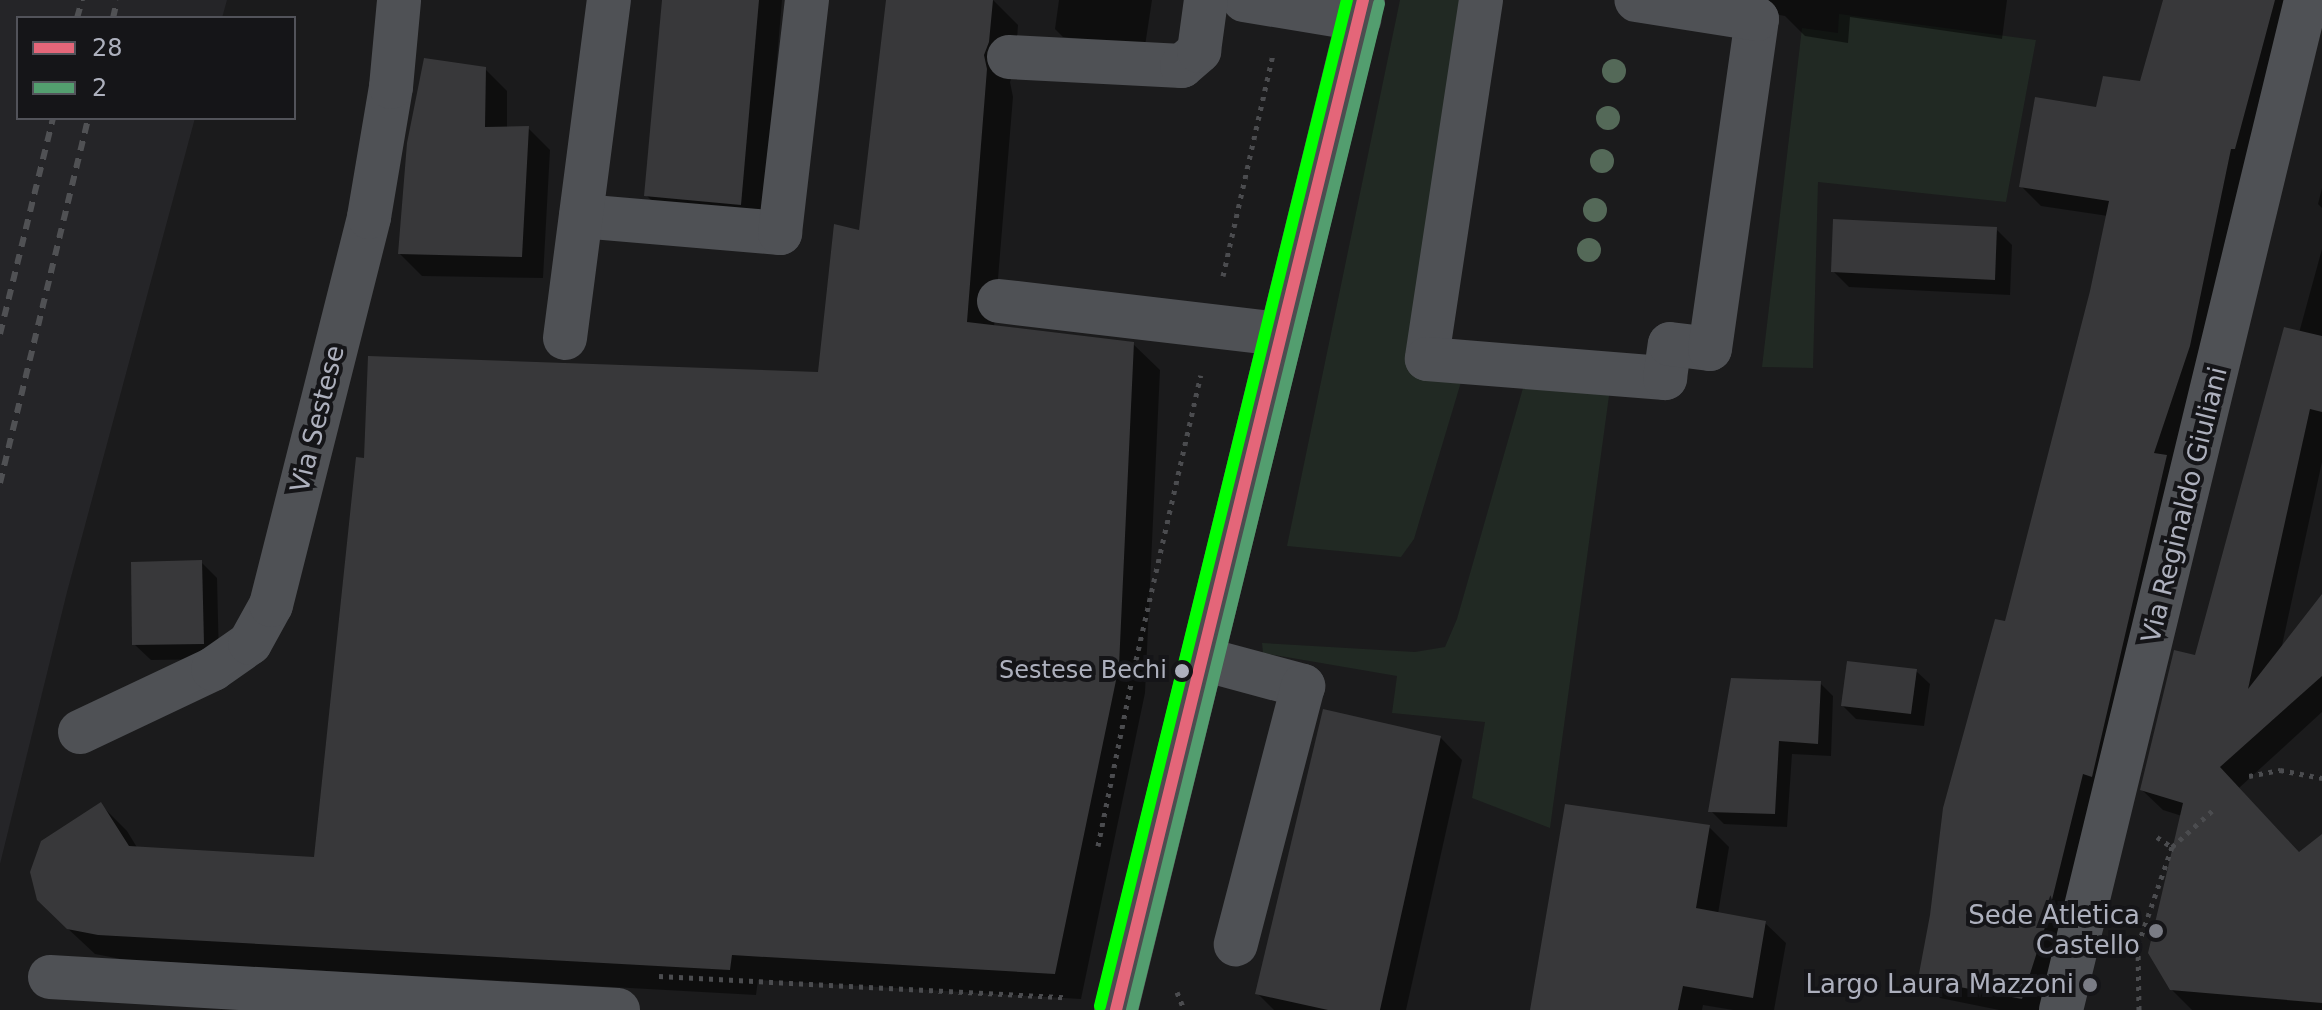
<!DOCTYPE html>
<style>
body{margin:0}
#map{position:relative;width:2322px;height:1010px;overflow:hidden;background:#1b1b1c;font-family:"DejaVu Sans",sans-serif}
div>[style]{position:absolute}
.built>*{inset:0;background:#252528}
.green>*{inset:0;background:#212923}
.shadow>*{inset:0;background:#0007}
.building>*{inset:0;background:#38383a}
.path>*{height:5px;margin-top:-2.5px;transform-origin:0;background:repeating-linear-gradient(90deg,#4b4c4f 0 4px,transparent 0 10px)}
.minor>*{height:44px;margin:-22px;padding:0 22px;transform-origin:22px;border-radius:22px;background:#4f5155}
.major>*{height:44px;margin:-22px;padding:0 22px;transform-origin:22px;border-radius:22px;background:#4d4d50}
.rail>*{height:6px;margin-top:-3px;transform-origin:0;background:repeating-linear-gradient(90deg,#505154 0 10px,transparent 0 18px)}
.bus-1>*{height:12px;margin:-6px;padding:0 6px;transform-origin:6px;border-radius:6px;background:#e46679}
.bus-2>*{height:12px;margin:-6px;padding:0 6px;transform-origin:6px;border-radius:6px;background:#539e6f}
.bus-3>*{height:12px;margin:-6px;padding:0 6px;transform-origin:6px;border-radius:6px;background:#0f0}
.trees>*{width:24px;height:24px;margin:-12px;border-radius:50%;background:#546958}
.dots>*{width:22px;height:22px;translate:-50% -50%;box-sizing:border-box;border:4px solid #151518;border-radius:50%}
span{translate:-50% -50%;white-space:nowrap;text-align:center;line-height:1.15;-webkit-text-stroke:8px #151518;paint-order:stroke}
.bus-label{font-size:24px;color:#adb0bd}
.right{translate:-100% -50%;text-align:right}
.street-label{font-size:26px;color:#adb0bd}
.poi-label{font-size:26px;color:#adb0bd}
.legend{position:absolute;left:16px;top:16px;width:280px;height:104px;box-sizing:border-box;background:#151518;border:2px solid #52535a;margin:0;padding:10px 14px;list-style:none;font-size:24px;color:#adb0bd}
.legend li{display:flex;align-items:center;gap:16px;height:40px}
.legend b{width:40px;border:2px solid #52535a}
</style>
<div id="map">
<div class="built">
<i style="clip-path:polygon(0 0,227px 0,222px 18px,18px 18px,18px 118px,195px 118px,67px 592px,0 864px)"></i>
</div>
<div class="green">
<i style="clip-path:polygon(1400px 0,1481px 0,1427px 359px,1467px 362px,1414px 539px,1401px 557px,1287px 546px)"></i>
<i style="clip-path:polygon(1839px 14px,2036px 40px,2006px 202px,1818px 182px,1813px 368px,1762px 367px,1802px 28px,1838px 33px)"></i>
<i style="clip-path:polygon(1529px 367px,1612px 374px,1550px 828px,1472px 798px,1485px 722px,1392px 713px,1397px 676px,1263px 653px,1262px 643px,1415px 652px,1445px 647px,1457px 619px)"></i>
</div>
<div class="shadow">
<i style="clip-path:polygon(664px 0,782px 0,763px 226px,669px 218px,647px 196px)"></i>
<i style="clip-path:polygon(888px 0,993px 0,1018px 25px,1015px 69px,1010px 82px,1013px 97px,994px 327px,1133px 344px,1160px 370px,1145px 693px,1081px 999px,758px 980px,756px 995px,126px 960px,95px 954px,65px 926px,101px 805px,127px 831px,138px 849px,315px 859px,366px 460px,820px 374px,861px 232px)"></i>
<i style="clip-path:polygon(1059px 0,1152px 0,1145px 46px,1063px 37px,1055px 29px)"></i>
<i style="clip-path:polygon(2007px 0,2002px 39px,1850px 17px,1848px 43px,1805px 36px,1785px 16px,1688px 0)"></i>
<i style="clip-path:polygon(2165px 0,2299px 0,2044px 1010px,1999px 1010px,1940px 998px,1920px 978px,2092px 292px,2108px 216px,2041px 206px,2021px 186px,2097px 109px,2141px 84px)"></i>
<i style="clip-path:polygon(485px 69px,507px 91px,507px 128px,528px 128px,550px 150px,543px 278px,422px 276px,400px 254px)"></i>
<i style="clip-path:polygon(2322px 188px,2322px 208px,2318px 204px)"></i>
<i style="clip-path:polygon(1996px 229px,2012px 245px,2010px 295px,1849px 287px,1833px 271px)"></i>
<i style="clip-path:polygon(2322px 249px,2322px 462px,2281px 650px,2322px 597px,2322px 712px,2239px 788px,2300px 854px,2322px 837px,2322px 1010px,2192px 1010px,2171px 989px,2182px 816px,2163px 810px,2142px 790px,2196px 657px,2299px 333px)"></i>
<i style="clip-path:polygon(201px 562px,217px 578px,219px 659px,151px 660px,134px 644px)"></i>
<i style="clip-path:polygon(1916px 671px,1930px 684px,1924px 726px,1856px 719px,1843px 706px)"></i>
<i style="clip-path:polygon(1820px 683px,1833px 696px,1831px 756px,1792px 754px,1787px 827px,1724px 824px,1711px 811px)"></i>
<i style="clip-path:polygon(1440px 737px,1462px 760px,1406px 1010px,1274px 1010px,1257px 993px)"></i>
<i style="clip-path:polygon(1567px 806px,1709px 827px,1729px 847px,1718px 914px,1765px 923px,1786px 943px,1774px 1010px,1733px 1010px,1703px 1005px,1702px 1010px,1532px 1010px)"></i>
</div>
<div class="building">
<i style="clip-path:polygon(662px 0,759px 0,741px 205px,644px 196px)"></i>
<i style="clip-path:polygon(886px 0,993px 0,989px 42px,984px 55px,987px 69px,967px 322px,1134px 342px,1119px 666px,1055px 974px,732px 955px,730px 970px,98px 935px,67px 929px,37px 900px,30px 872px,41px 841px,101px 802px,129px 846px,314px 857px,356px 457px,364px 458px,368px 356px,818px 372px,834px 224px,859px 230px)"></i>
<i style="clip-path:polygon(2163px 0,2275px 0,2235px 149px,2231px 149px,2190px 346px,2154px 453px,2167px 455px,2092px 777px,2083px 774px,2046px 924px,2022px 999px,1918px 979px,1930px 915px,1943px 808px,1995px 619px,2005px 621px,2090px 291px,2109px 201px,2019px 187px,2035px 97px,2096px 107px,2103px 76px,2140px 81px)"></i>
<i style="clip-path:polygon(424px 58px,486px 67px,485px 127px,529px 126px,522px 257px,398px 254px,407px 143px)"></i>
<i style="clip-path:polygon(1833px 219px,1997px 227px,1995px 280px,1831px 272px)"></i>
<i style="clip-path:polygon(2284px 327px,2322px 336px,2322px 412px,2310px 409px,2248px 689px,2322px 594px,2322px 676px,2220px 767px,2299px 852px,2322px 834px,2322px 1003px,2170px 990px,2148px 953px,2183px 803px,2140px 790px,2174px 650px,2195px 655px)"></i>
<i style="clip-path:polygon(202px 560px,204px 644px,132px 645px,131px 562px)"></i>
<i style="clip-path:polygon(1847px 661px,1917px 669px,1911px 714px,1841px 706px)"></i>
<i style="clip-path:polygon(1731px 678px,1821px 681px,1818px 744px,1779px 741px,1775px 814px,1708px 812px)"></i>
<i style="clip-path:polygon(1323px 709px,1441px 736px,1380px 1010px,1328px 1010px,1255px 994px)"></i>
<i style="clip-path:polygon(1565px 804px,1710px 825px,1696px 908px,1766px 921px,1753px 998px,1683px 986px,1678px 1010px,1530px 1010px)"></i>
</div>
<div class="path">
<i style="left:1223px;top:276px;width:227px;rotate:-77.3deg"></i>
<i style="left:2249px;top:776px;width:32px;rotate:-11deg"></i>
<i style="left:2280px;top:770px;width:43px;rotate:10.8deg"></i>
<i style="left:2157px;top:837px;width:18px;rotate:34deg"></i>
<i style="left:2172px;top:847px;width:58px;rotate:-42.2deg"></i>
<i style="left:1098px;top:846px;width:190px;rotate:-78.5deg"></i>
<i style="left:1136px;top:660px;width:292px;rotate:-77.2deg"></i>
<i style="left:659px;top:976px;width:406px;rotate:3deg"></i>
<i style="left:1177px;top:992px;width:18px;rotate:68deg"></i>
<i style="left:2139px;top:1010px;width:65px;rotate:-90.9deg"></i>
<i style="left:2138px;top:945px;width:104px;rotate:-70.9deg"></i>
</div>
<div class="minor">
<i style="left:1244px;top:0;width:117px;rotate:9.4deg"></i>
<i style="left:1481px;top:0;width:363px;rotate:98.6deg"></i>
<i style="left:1427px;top:359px;width:239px;rotate:4.6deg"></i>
<i style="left:1665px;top:378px;width:34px;rotate:-82deg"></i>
<i style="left:1670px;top:344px;width:40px;rotate:7.1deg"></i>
<i style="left:1710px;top:349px;width:333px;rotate:-81.9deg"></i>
<i style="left:1757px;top:19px;width:122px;rotate:-171.1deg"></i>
<i style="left:1009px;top:57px;width:173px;rotate:3deg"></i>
<i style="left:1182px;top:66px;width:23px;rotate:-41deg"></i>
<i style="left:1199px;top:51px;width:51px;rotate:-82.2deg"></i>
<i style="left:581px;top:216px;width:200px;rotate:4.9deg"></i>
<i style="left:780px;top:233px;width:235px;rotate:-83.4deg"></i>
<i style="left:999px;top:301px;width:284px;rotate:6.7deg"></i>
<i style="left:565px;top:338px;width:341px;rotate:-82.6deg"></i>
<i style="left:1203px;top:659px;width:104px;rotate:15.1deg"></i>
<i style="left:1303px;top:686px;width:267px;rotate:104.6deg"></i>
<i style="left:80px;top:732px;width:147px;rotate:-25.3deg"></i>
<i style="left:213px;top:669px;width:45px;rotate:-35.1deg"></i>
<i style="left:250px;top:643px;width:43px;rotate:-61.1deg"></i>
<i style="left:271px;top:605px;width:400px;rotate:-75.8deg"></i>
<i style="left:369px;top:217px;width:132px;rotate:-80.4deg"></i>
<i style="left:391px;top:87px;width:87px;rotate:-84.7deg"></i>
<i style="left:50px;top:977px;width:569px;rotate:3.33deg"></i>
<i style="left:2061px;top:1010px;width:1039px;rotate:-76.36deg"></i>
</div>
<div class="major">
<i style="left:1116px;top:1010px;width:1040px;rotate:-76.26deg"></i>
</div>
<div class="rail">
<i style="left:77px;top:18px;width:19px;rotate:-74deg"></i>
<i style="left:113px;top:18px;width:18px;rotate:-77deg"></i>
<i style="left:0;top:334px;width:222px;rotate:-76.2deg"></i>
<i style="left:0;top:483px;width:375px;rotate:-76.4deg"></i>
</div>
<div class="bus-1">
<i style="left:1116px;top:1010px;width:1040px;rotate:-76.26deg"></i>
</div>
<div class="bus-2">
<i style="left:1132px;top:1010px;width:1036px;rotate:-76.21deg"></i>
</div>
<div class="bus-3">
<i style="left:1100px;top:1006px;width:1036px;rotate:-76.21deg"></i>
</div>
<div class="trees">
<i style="left:1614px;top:71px"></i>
<i style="left:1608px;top:118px"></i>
<i style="left:1602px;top:161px"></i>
<i style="left:1595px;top:210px"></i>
<i style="left:1589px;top:250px"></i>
</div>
<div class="dots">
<i style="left:1182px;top:671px;background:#adb0bd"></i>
<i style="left:2156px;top:931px;background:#7a7c85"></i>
<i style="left:2090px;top:985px;background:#7a7c85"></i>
</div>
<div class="bus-label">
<span class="right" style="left:1167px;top:671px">Sestese Bechi</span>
</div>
<div class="street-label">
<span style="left:318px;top:419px;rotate:-76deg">Via Sestese</span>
<span style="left:2185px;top:505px;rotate:-76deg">Via Reginaldo Giuliani</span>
</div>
<div class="poi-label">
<span class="right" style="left:2140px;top:931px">Sede Atletica<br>Castello</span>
<span class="right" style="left:2074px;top:985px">Largo Laura Mazzoni</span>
</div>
<ul class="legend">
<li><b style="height:10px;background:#e46679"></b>28</li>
<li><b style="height:10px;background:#539e6f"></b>2</li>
</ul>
</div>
